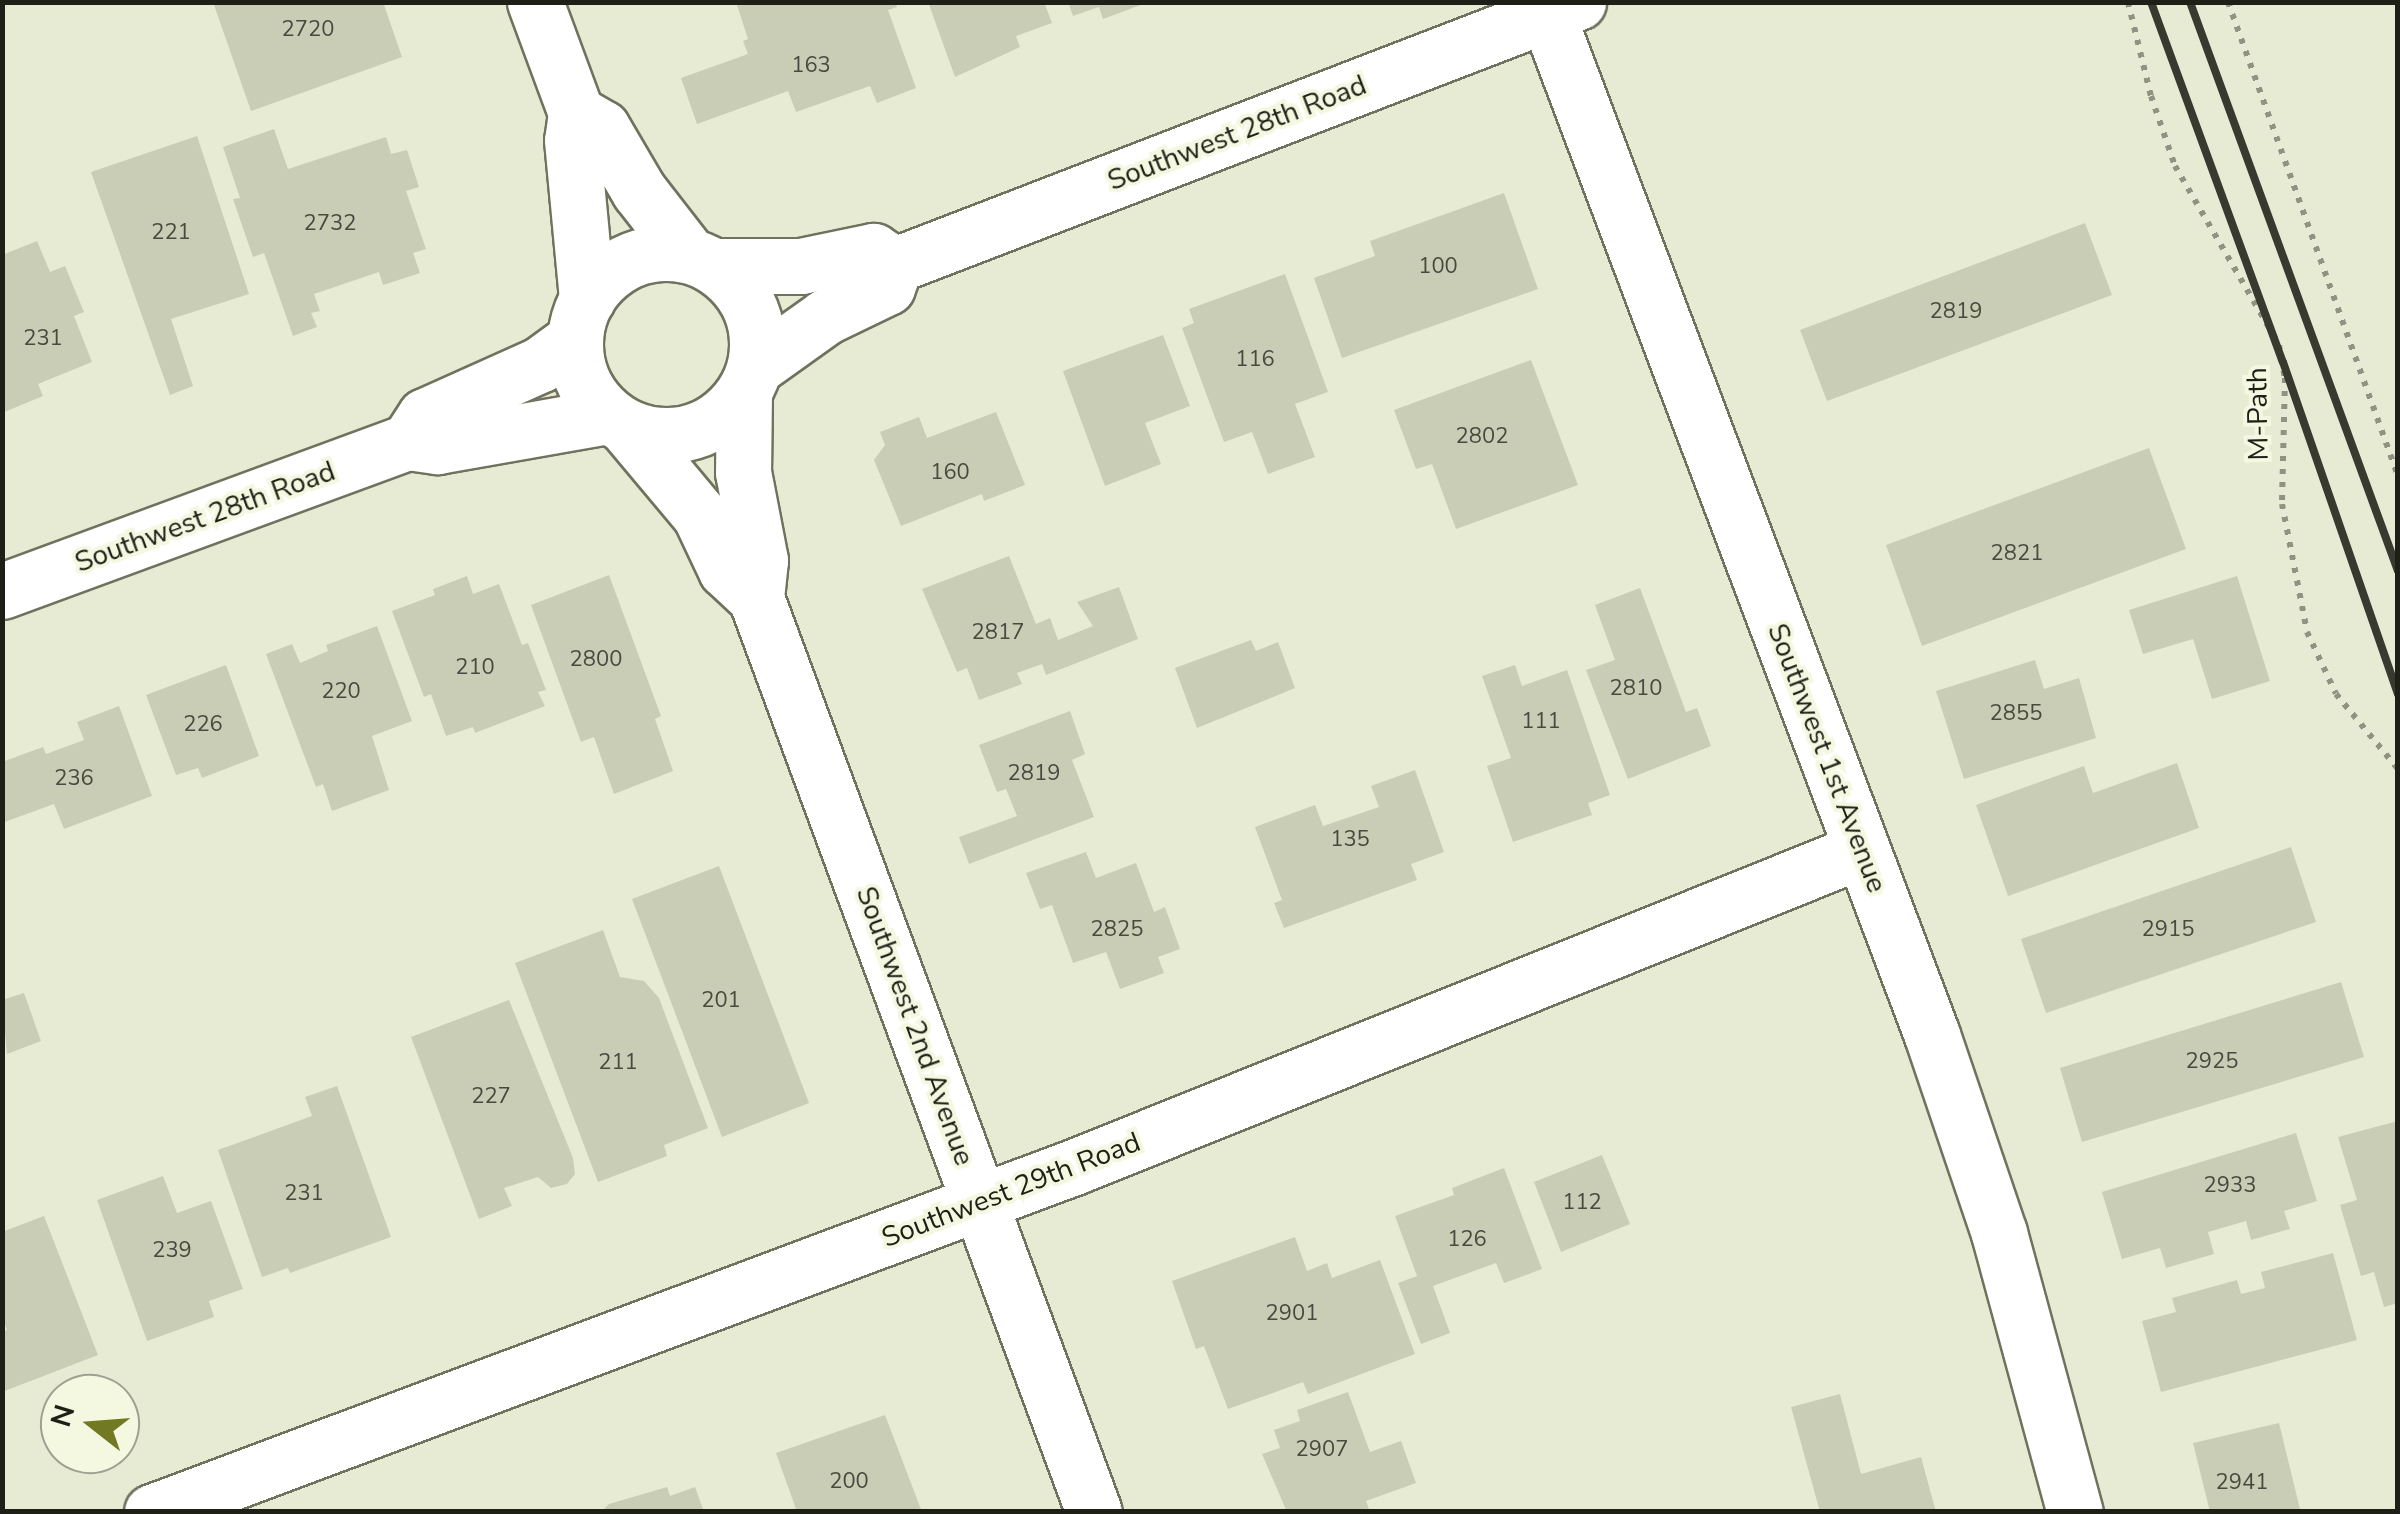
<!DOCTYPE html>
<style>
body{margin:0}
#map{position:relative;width:2400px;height:1514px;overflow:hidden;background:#e8ebd4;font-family:"Nunito Sans",sans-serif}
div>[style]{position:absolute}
.building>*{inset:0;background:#cacdb6}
.path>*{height:6px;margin-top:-3px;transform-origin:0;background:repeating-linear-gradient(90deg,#909282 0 5px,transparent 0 13px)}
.roads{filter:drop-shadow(2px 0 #70725e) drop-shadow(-2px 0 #70725e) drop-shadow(0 2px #70725e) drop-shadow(0 -2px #70725e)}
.minor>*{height:55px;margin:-27.5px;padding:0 27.5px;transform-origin:27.5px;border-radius:27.5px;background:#fff}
.minor>.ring{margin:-27.5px;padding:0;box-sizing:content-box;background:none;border:55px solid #fff;border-radius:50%}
.rail>*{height:8px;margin:-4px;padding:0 4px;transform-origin:4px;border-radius:4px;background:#38392f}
span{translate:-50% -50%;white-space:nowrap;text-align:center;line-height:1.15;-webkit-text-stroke:8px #f5f8e1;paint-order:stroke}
.number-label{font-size:22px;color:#494a3f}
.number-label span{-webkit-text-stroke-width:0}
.street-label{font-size:28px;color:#1e1f17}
.frame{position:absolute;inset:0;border:5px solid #1e1f17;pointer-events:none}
.north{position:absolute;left:40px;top:1374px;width:100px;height:100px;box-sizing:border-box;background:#f5f8e1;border:2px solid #9fa190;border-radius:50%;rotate:287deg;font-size:28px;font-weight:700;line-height:40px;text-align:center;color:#1e1f17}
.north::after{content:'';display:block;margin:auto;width:35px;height:45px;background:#727923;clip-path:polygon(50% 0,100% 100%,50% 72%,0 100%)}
</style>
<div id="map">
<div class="building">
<i style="clip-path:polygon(213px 2px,383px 2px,402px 57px,251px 111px)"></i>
<i style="clip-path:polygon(736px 2px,895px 2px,897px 7px,888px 10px,916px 88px,877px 103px,870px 86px,796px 112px,788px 91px,697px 124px,681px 78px,748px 54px,743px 41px,748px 39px)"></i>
<i style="clip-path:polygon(928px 2px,1044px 2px,1052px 23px,1016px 36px,1020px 47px,955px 77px)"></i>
<i style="clip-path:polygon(1068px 2px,1146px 2px,1146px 3px,1103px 19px,1099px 7px,1073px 16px)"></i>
<i style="clip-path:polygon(274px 129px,288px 169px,386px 137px,391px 154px,407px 150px,419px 187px,406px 191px,426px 249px,413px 253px,420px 273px,383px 285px,379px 272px,314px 294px,320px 311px,311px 313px,317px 327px,293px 336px,264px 253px,253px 257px,233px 199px,240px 198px,223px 147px)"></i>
<i style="clip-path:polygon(197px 136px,249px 294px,171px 319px,193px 386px,170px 395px,91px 172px)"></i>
<i style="clip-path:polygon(1504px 193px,1538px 289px,1342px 358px,1314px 278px,1375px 256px,1370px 241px)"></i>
<i style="clip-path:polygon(2085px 223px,2112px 295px,1827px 401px,1800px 330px)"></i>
<i style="clip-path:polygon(37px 241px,50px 272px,65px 266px,84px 312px,74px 316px,92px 362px,38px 384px,43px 396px,2px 413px,2px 255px)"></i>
<i style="clip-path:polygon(1285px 274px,1328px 392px,1295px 404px,1315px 457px,1268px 474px,1252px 432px,1224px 442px,1182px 328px,1194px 323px,1189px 309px)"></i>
<i style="clip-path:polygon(1163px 335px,1190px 406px,1145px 423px,1161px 464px,1105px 486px,1063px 371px)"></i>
<i style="clip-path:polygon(1531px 360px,1578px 485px,1456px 529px,1432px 464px,1416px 469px,1394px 410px)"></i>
<i style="clip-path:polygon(996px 412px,1025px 485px,984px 501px,982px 494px,901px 526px,874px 460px,885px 445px,880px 432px,919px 417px,927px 438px)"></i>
<i style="clip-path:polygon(2149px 448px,2186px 549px,1922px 646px,1886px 545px)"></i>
<i style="clip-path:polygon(1009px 556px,1036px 624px,1050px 618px,1058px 640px,1093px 626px,1077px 602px,1119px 587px,1138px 639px,1046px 675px,1042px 664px,1017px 673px,1022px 684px,979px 700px,967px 668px,957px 672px,922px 589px)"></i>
<i style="clip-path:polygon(609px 575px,661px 716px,655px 719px,673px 771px,614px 794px,594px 737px,581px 742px,531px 605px)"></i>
<i style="clip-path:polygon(467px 576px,473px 594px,499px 584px,522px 645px,528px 643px,546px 690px,538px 692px,545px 706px,475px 733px,473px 727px,446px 736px,431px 694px,424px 697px,392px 611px,435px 595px,433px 589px)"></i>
<i style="clip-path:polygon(2237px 576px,2270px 681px,2212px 699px,2193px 639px,2143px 654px,2129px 610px)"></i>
<i style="clip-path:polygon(1640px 588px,1686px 712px,1697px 708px,1711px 746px,1628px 779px,1586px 670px,1615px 660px,1595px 605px)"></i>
<i style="clip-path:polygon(377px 626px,412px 721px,372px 736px,389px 790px,332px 811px,323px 784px,316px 787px,266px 654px,292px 644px,300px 663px,328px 651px,326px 645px)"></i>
<i style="clip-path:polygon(1251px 640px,1256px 651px,1278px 642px,1295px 688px,1197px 728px,1175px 668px)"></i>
<i style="clip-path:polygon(2035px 660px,2044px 689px,2079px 678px,2096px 738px,1964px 779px,1936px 691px)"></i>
<i style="clip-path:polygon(226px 665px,259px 756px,202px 778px,198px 768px,176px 775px,146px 695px)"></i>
<i style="clip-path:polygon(1515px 665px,1522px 686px,1567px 670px,1610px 795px,1588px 803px,1592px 815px,1513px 842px,1487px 766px,1511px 758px,1482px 676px)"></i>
<i style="clip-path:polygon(119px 706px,152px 796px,64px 829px,54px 804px,2px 823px,2px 762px,43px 747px,46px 754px,84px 740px,77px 722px)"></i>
<i style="clip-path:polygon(1070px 711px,1085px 754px,1072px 760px,1094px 817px,969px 864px,959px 837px,1017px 816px,1006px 789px,997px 792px,979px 745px)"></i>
<i style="clip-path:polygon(2177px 763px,2199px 828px,2008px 896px,1976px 805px,2084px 766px,2093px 793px)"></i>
<i style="clip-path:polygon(1415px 770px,1444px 852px,1411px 864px,1417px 880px,1284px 928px,1274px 903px,1282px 900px,1255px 827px,1315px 805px,1323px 826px,1379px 807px,1371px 786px)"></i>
<i style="clip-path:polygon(2291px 847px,2316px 922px,2046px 1013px,2021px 939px)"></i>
<i style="clip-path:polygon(1086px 852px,1096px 878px,1136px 863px,1154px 912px,1165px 907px,1180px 949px,1158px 957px,1164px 973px,1120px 989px,1106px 952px,1073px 963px,1052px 905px,1040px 909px,1026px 873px)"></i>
<i style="clip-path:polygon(719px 866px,809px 1103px,722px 1137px,632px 899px)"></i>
<i style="clip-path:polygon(603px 930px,620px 977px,644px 981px,659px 998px,708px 1128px,664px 1145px,667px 1156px,598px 1182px,515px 963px)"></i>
<i style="clip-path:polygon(2341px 982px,2364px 1057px,2082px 1142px,2060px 1068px)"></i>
<i style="clip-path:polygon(24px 993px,41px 1041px,7px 1054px,2px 1000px)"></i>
<i style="clip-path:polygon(509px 1000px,573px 1158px,575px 1174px,567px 1184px,551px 1188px,538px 1177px,504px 1188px,512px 1206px,479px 1219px,411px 1037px)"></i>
<i style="clip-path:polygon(337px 1086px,391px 1237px,290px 1273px,288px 1268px,262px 1277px,218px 1150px,312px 1116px,305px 1097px)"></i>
<i style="clip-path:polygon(2398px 1121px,2398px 1303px,2384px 1307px,2374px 1272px,2361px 1276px,2340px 1205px,2357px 1200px,2338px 1137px)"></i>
<i style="clip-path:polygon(2296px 1133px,2317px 1201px,2284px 1211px,2290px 1229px,2251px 1240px,2246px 1221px,2208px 1232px,2214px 1254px,2166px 1268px,2160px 1248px,2122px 1259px,2102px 1192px)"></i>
<i style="clip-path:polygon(1602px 1155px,1630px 1224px,1561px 1252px,1534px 1182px)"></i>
<i style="clip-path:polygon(1504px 1168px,1542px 1269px,1504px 1283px,1496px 1263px,1433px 1286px,1450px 1333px,1421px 1344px,1398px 1283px,1417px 1276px,1395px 1216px,1454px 1195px,1452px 1188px)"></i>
<i style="clip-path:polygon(163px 1176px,177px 1213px,211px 1201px,243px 1289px,209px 1301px,214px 1317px,147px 1341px,97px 1200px)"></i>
<i style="clip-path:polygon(44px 1216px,98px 1355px,2px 1392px,2px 1332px,7px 1330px,2px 1317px,2px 1232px)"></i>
<i style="clip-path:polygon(1295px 1237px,1307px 1271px,1327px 1263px,1332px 1278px,1380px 1260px,1415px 1354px,1308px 1394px,1303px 1382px,1228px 1409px,1204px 1346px,1196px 1349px,1172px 1281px)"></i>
<i style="clip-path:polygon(2333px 1253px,2357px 1340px,2161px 1392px,2142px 1321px,2176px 1312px,2172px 1298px,2237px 1280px,2241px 1294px,2265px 1288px,2261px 1272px)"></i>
<i style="clip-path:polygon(1348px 1392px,1370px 1452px,1401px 1441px,1416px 1483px,1366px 1501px,1370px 1512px,1287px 1512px,1262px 1454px,1280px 1448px,1274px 1430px,1300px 1421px,1297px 1410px)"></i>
<i style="clip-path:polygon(1840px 1394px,1861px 1474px,1921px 1457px,1936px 1512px,1820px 1512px,1791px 1407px)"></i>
<i style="clip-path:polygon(885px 1415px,922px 1512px,797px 1512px,776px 1453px)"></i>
<i style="clip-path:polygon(2279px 1423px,2300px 1509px,2210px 1512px,2193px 1443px)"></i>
<i style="clip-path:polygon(667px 1487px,670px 1496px,695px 1487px,704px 1512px,601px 1512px,609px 1504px)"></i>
</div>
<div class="path">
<i style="left:2128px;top:2px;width:97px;rotate:76.3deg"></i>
<i style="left:2151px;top:96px;width:74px;rotate:71.1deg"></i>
<i style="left:2175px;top:166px;width:207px;rotate:59.8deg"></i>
<i style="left:2279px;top:345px;width:34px;rotate:80deg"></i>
<i style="left:2285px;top:378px;width:126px;rotate:91.4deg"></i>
<i style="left:2282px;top:504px;width:130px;rotate:78.9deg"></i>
<i style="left:2307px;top:632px;width:68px;rotate:64.9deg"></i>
<i style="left:2336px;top:694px;width:97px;rotate:50.4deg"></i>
<i style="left:2228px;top:2px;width:504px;rotate:70.27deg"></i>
</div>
<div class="roads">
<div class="minor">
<i style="left:535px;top:2px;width:118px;rotate:69.7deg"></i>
<i style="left:576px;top:113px;width:27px;rotate:98deg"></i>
<i style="left:572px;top:140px;width:160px;rotate:84.6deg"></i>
<i style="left:1547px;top:14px;width:1091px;rotate:69.34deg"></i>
<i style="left:1932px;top:1035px;width:209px;rotate:71.3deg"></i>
<i style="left:1999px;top:1233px;width:289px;rotate:74.8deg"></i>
<i style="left:576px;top:113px;width:30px;rotate:30deg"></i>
<i style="left:602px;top:128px;width:73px;rotate:59.6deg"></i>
<i style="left:639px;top:191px;width:80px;rotate:52.1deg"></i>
<i class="ring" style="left:575px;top:253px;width:127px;height:127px"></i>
<i style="left:714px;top:266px;width:87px"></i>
<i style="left:801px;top:266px;width:74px;rotate:-11.8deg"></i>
<i style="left:873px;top:251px;width:26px;rotate:32deg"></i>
<i style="left:755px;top:367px;width:86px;rotate:-35.5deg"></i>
<i style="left:825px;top:317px;width:69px;rotate:-25.8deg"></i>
<i style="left:887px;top:287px;width:23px;rotate:-70deg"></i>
<i style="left:895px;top:265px;width:732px;rotate:-21.06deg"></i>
<i style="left:744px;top:393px;width:79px;rotate:90.7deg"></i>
<i style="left:743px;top:472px;width:90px;rotate:79.1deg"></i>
<i style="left:760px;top:560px;width:38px;rotate:96deg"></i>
<i style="left:756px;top:598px;width:974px;rotate:69.71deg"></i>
<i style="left:628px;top:429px;width:112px;rotate:50.1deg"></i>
<i style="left:700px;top:515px;width:61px;rotate:64.7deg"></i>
<i style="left:726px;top:570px;width:41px;rotate:43deg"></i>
<i style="left:408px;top:442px;width:31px;rotate:-57deg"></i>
<i style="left:425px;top:416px;width:127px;rotate:-24.1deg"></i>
<i style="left:541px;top:364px;width:42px;rotate:-36.3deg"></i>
<i style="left:2px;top:591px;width:432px;rotate:-20.2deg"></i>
<i style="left:408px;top:442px;width:30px;rotate:8deg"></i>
<i style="left:438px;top:446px;width:173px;rotate:-10deg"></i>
<i style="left:152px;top:1512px;width:984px;rotate:-20.52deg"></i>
<i style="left:1074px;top:1167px;width:849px;rotate:-21.91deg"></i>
</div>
</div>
<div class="rail">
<i style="left:2151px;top:2px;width:383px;rotate:69.9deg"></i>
<i style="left:2283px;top:362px;width:352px;rotate:70.9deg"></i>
<i style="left:2190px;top:2px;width:606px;rotate:69.92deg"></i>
</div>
<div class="number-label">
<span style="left:308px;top:30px">2720</span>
<span style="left:811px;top:66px">163</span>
<span style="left:330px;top:224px">2732</span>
<span style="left:171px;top:233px">221</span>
<span style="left:1438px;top:267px">100</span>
<span style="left:1956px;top:312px">2819</span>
<span style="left:43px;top:339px">231</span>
<span style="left:1255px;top:360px">116</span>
<span style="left:1482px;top:437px">2802</span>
<span style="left:950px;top:473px">160</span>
<span style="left:2017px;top:554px">2821</span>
<span style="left:998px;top:633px">2817</span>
<span style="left:596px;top:660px">2800</span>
<span style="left:475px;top:668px">210</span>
<span style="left:1636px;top:689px">2810</span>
<span style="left:341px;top:692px">220</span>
<span style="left:2016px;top:714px">2855</span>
<span style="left:1541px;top:722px">111</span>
<span style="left:203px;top:725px">226</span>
<span style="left:1034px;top:774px">2819</span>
<span style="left:74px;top:779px">236</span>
<span style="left:1350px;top:840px">135</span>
<span style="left:1117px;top:930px">2825</span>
<span style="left:2168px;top:930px">2915</span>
<span style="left:721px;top:1001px">201</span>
<span style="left:2212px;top:1062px">2925</span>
<span style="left:618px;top:1063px">211</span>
<span style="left:491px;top:1097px">227</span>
<span style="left:2230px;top:1186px">2933</span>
<span style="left:304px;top:1194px">231</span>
<span style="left:1582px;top:1203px">112</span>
<span style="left:1467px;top:1240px">126</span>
<span style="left:172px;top:1251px">239</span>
<span style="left:1292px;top:1314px">2901</span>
<span style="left:1322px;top:1450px">2907</span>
<span style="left:849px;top:1482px">200</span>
<span style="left:2242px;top:1483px">2941</span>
</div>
<div class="street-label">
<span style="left:1237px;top:133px;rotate:-21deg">Southwest 28th Road</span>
<span style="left:2258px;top:414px;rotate:-91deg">M-Path</span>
<span style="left:205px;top:517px;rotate:-20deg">Southwest 28th Road</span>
<span style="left:1827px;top:758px;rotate:69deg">Southwest 1st Avenue</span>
<span style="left:915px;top:1026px;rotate:70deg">Southwest 2nd Avenue</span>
<span style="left:1011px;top:1190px;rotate:-21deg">Southwest 29th Road</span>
</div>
<div class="frame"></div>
<div class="north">N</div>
</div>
